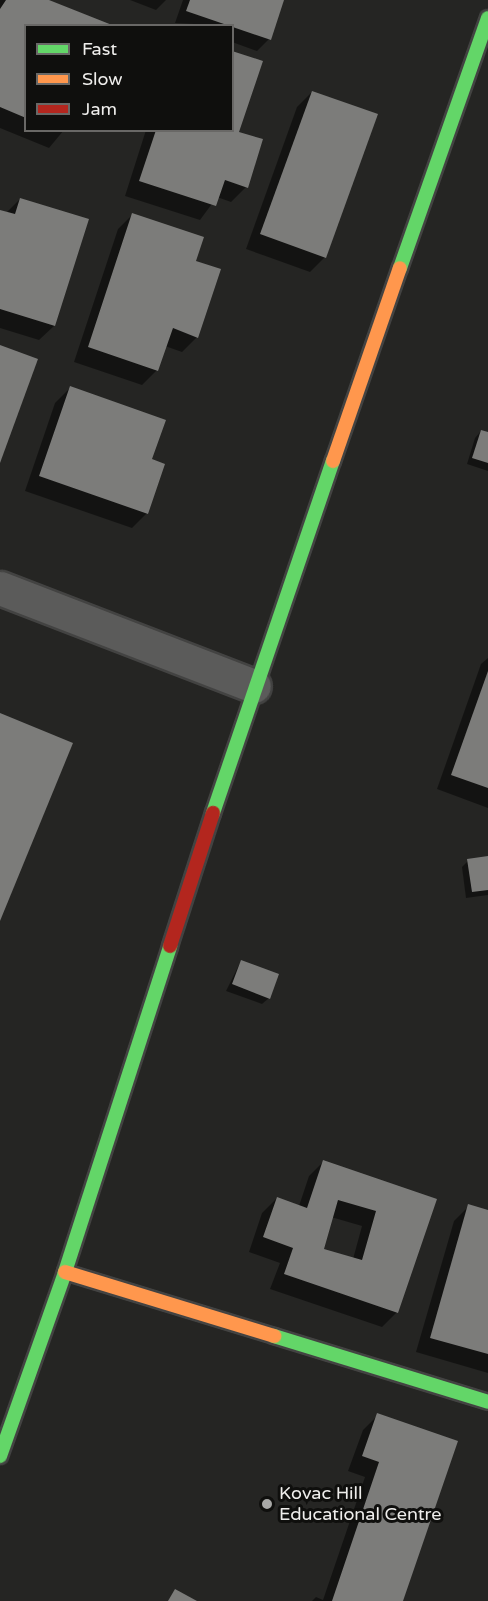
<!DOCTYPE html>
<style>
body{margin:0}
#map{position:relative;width:488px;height:1601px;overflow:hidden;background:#252523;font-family:"Varela Round",sans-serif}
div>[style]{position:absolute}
.shadow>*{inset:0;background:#0007}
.building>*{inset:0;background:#7c7c7a}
.roads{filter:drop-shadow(2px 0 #434342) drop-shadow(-2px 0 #434342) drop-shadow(0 2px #434342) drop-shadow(0 -2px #434342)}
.street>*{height:33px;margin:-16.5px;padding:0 16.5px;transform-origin:16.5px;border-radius:16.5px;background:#5b5b5a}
.fast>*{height:14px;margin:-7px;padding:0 7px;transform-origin:7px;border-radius:7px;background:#63d668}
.slow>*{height:14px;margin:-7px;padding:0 7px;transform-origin:7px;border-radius:7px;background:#ff974d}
.jam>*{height:14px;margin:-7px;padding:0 7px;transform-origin:7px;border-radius:7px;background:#b3261e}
.dots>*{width:16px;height:16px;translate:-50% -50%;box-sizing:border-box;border:3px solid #0f0f0d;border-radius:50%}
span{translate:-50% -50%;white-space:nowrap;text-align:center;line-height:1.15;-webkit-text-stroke:6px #0f0f0d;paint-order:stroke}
.poi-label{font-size:18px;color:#efeeec}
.left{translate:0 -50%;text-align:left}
.legend{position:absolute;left:24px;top:24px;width:210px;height:108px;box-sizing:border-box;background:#0f0f0d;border:2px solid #696866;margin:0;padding:8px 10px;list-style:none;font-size:18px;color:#efeeec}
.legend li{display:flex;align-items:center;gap:12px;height:30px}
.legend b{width:30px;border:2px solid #696866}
</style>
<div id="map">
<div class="shadow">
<i style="clip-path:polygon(0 0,45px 0,107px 25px,26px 26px,26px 130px,64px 130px,49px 148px,0 128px)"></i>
<i style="clip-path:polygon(130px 0,166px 0,156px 10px)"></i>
<i style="clip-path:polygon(183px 0,282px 0,269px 39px,257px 51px,232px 42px,232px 26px,175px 23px)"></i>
<i style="clip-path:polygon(312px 92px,325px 257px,310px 272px,246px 249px,297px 107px)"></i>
<i style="clip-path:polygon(146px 130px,237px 133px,246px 187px,231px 202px,217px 197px,200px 220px,125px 196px)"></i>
<i style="clip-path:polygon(20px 199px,54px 326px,39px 340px,0 328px,0 211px,6px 213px)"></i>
<i style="clip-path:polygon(133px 214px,194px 262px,197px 337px,182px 352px,165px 346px,157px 370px,142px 385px,74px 362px,118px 229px)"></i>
<i style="clip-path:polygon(70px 388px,150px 460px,147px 513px,132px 528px,25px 491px,55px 403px)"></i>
<i style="clip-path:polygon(481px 431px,488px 434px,488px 471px,467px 464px,475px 438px)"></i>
<i style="clip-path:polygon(488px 658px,488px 808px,437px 789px,481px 664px)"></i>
<i style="clip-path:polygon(488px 858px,488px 895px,466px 898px,462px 867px,468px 861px)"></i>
<i style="clip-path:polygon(241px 961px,269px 998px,262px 1004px,226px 991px)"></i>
<i style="clip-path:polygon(evenodd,324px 1161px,435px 1200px,397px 1312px,382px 1327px,270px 1289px,280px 1263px,249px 1252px,262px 1213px,277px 1198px,299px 1206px,309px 1176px,324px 1161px,331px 1217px,362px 1226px,353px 1259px,322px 1250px,331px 1217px)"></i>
<i style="clip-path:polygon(469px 1206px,488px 1211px,488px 1373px,416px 1352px,454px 1221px)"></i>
<i style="clip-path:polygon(378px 1415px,401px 1601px,312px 1601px,316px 1597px,323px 1600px,365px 1477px,348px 1471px,363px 1430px)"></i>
</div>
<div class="building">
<i style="clip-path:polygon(6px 0,49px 0,112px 25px,26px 26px,26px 118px,0 107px,0 9px)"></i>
<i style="clip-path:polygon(190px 0,284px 0,271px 40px,186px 11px)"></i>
<i style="clip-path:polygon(232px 51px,263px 61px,239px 132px,263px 139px,248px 188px,225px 180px,216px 206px,139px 181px,156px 130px,232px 130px)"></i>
<i style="clip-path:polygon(312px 91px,378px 114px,326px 258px,260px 234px)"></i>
<i style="clip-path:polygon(20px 198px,89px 219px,55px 326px,0 309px,0 210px,15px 214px)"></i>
<i style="clip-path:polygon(132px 213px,204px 237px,196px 261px,221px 269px,198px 338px,173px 328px,158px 371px,88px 347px)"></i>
<i style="clip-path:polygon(0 345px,38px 359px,0 463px)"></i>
<i style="clip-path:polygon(70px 386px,166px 420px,152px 459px,165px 464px,148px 514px,39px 476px)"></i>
<i style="clip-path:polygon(481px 430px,488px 432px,488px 463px,472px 458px)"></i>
<i style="clip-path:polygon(488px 671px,488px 788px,451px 775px)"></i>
<i style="clip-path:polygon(0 713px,73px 743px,0 921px)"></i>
<i style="clip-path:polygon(488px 856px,488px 890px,472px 892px,467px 859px)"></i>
<i style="clip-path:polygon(241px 960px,279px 974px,270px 999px,232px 984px)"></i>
<i style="clip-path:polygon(evenodd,323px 1160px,437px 1199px,398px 1313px,284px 1274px,293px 1248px,263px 1237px,277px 1197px,307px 1208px,323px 1160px,338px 1200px,376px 1211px,362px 1260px,324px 1249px,338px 1200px)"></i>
<i style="clip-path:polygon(468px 1204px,488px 1210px,488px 1354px,430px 1338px)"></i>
<i style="clip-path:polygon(377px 1413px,458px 1441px,403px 1601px,332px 1601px,379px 1462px,362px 1456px)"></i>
<i style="clip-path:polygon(175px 1589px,197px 1601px,168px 1601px)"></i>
</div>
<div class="roads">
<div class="street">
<i style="left:0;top:588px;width:272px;rotate:21.1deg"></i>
</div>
<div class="fast">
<i style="left:400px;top:268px;width:265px;rotate:-70.6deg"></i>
<i style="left:213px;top:813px;width:372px;rotate:-71.2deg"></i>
<i style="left:274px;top:1336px;width:224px;rotate:17.1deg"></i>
<i style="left:0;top:1456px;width:195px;rotate:-70.5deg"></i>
<i style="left:65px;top:1272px;width:342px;rotate:-72.1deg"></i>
</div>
<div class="slow">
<i style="left:333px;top:461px;width:204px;rotate:-70.9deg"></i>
<i style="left:65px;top:1272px;width:219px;rotate:17deg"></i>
</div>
<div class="jam">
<i style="left:170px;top:946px;width:140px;rotate:-72.1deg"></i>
</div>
</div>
<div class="dots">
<i style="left:267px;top:1504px;background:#a8a8a6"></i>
</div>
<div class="poi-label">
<span class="left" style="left:279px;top:1504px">Kovac Hill<br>Educational Centre</span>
</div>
<ul class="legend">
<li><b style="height:8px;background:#63d668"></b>Fast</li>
<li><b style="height:8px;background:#ff974d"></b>Slow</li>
<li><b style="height:8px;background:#b3261e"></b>Jam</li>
</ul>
</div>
